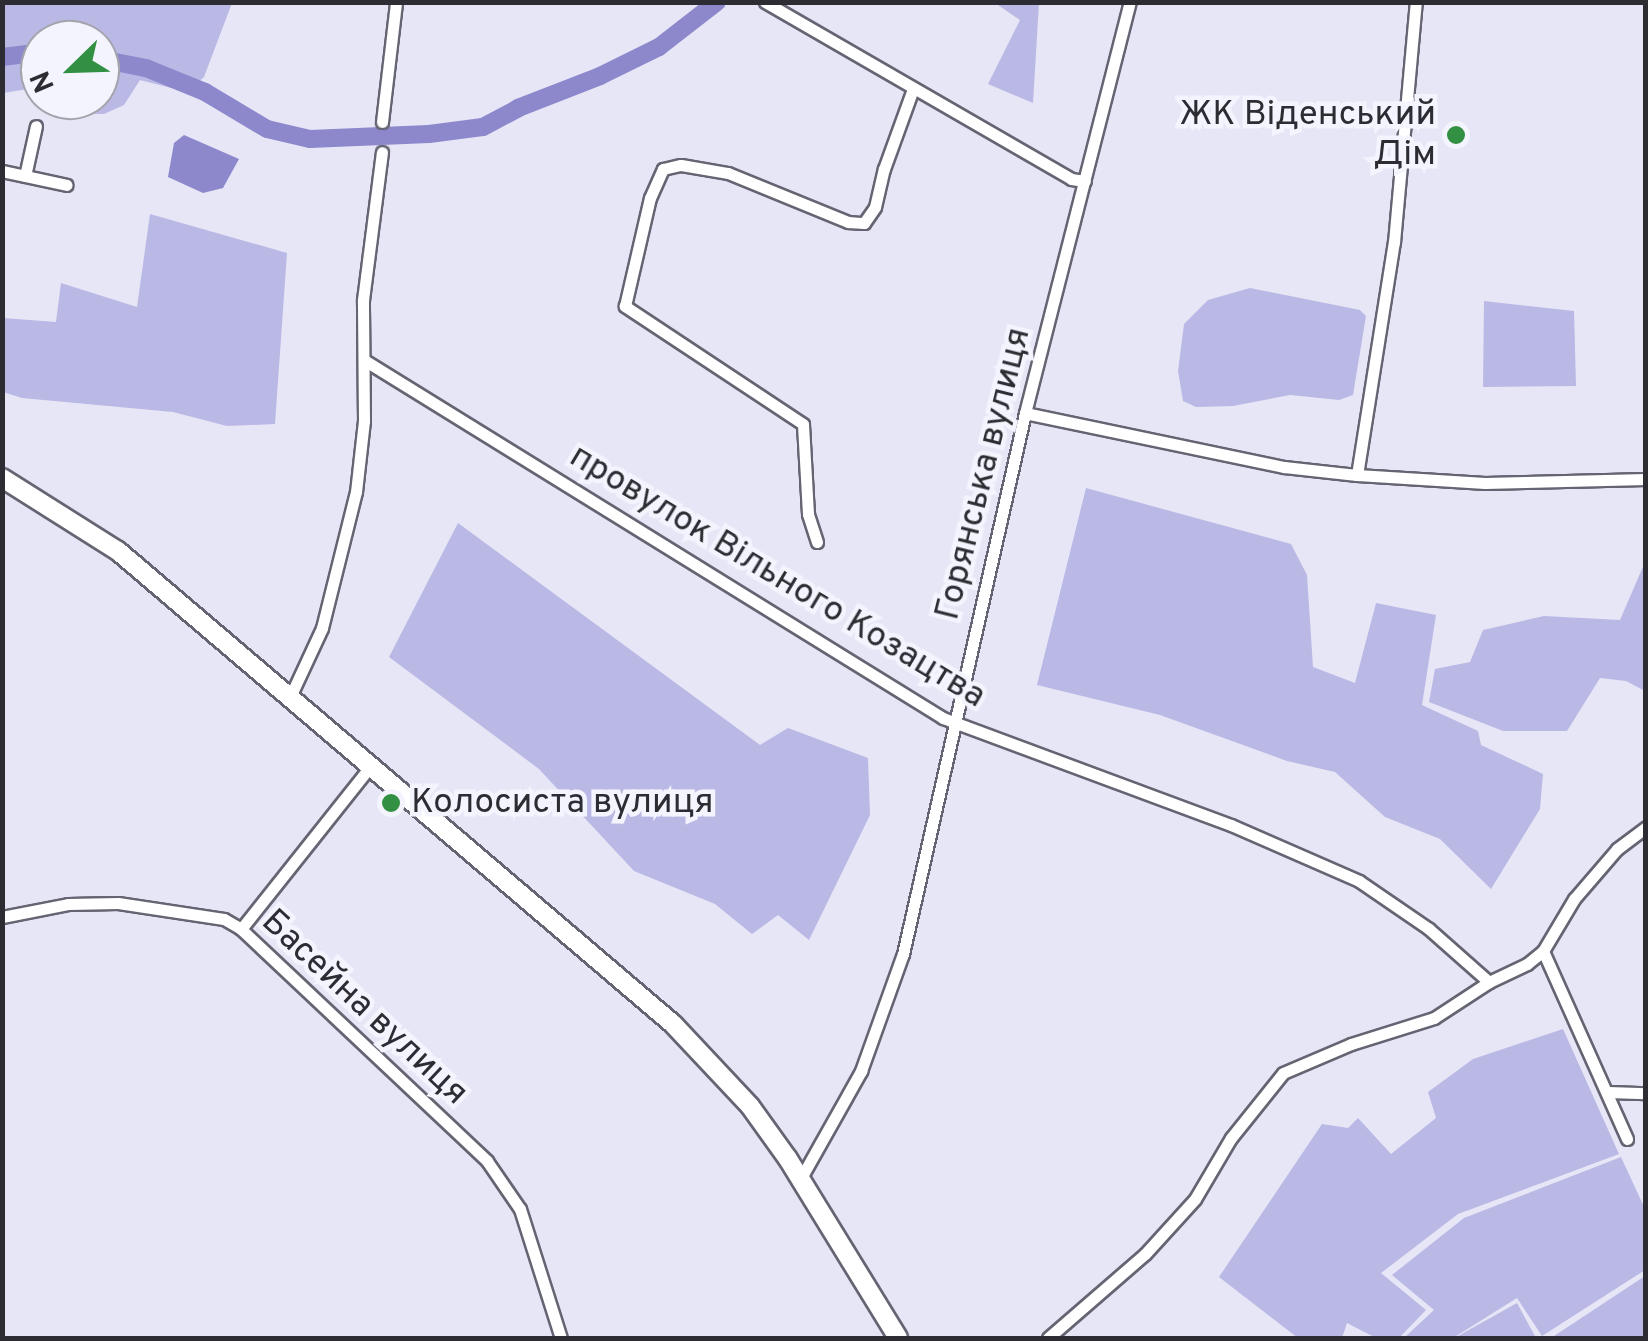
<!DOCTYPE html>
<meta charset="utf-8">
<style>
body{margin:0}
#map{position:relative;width:1648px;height:1341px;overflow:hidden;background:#e6e6f6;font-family:Overpass,sans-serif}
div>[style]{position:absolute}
.green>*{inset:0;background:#bab8e5}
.water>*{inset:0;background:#8d88cc}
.river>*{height:18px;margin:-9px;padding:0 9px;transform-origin:9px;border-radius:9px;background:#8d88cc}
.roads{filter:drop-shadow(2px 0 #656472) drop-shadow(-2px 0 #656472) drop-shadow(0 2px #656472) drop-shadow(0 -2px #656472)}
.street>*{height:11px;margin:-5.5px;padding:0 5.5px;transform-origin:5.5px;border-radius:5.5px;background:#fff}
.secondary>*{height:18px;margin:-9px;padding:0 9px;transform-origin:9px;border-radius:9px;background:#fff}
.dots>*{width:28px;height:28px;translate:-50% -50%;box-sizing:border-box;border:5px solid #f4f4fe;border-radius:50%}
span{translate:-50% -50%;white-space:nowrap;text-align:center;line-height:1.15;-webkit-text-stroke:9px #f4f4fe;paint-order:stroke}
.poi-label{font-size:35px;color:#2c2c32}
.right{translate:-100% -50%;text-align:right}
.left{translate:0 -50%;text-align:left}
.street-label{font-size:35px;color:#2c2c32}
.frame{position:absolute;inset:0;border:5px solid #2c2c32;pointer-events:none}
.north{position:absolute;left:20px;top:20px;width:100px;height:100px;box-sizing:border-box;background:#f4f4fe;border:2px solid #a4a4ac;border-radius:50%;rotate:247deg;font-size:28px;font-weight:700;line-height:40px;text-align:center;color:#2c2c32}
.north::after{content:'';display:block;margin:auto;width:35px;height:45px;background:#329042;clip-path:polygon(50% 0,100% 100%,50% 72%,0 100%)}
</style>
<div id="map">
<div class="green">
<i style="clip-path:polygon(evenodd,3px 2px,232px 2px,232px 3px,204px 77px,187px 92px,140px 80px,124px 105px,104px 114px,46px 113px,38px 108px,28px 89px,3px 93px,3px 2px,40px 40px,100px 40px,100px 100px,40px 100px,40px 40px)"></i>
<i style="clip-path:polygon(995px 3px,1039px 3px,1033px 103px,988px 84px,1020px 20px)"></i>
<i style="clip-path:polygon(150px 214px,287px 253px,275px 424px,227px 426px,173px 412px,22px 398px,3px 392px,3px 318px,56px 322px,61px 283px,137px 307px)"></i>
<i style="clip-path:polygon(1250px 288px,1360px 310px,1366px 316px,1353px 395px,1339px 400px,1290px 395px,1233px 406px,1196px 407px,1183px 401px,1178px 371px,1184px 324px,1208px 300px)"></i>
<i style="clip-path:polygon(1484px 301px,1574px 311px,1576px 386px,1483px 387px)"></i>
<i style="clip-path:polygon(1086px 488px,1291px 544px,1307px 575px,1313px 667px,1355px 683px,1376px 603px,1436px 615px,1422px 705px,1478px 731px,1481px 745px,1543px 774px,1540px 809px,1491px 889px,1440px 839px,1385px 817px,1335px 772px,1287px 761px,1160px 715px,1037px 685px)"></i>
<i style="clip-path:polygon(458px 523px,760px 745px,788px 728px,868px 758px,870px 815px,809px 940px,778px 915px,752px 934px,715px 904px,634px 871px,539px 769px,389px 657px)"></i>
<i style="clip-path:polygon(1645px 562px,1645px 691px,1626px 681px,1600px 678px,1567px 731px,1503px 731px,1429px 702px,1435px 669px,1470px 662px,1483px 630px,1544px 616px,1620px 620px)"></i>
<i style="clip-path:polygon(1563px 1029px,1619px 1154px,1458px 1214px,1381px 1273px,1426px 1310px,1399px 1338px,1376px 1338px,1347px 1323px,1342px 1338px,1298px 1338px,1219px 1277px,1322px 1124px,1348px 1128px,1358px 1118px,1391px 1154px,1436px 1118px,1428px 1092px,1473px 1059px)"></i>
<i style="clip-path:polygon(1621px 1157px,1645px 1209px,1645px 1270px,1542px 1336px,1517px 1298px,1453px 1338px,1404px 1338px,1434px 1310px,1392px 1275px,1464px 1218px)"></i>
<i style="clip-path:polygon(1645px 1276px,1645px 1338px,1551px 1338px)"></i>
<i style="clip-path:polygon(1517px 1303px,1536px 1338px,1458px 1338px,1458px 1336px)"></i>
</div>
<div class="water">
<i style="clip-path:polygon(184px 135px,239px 159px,223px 188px,203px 193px,168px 177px,174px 143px)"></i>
</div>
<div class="river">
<i style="left:2px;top:57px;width:38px;rotate:-7deg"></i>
<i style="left:100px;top:59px;width:47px;rotate:11.1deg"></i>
<i style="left:146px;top:68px;width:64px;rotate:22.1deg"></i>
<i style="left:205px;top:92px;width:72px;rotate:30.8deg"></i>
<i style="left:267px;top:129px;width:44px;rotate:13.1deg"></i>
<i style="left:310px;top:139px;width:119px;rotate:-2.4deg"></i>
<i style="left:429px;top:134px;width:54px;rotate:-7.4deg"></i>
<i style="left:483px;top:127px;width:40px;rotate:-28deg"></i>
<i style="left:518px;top:108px;width:88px;rotate:-21.3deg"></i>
<i style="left:600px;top:76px;width:66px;rotate:-26.2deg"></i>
<i style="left:659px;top:47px;width:73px;rotate:-37.8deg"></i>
</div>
<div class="roads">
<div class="street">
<i style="left:765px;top:2px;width:354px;rotate:30deg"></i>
<i style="left:1071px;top:179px;width:14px;rotate:8deg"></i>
<i style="left:382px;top:122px;width:121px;rotate:-83.3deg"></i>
<i style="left:2px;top:171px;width:66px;rotate:12.2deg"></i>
<i style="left:25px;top:176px;width:51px;rotate:-77.6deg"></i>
<i style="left:364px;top:360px;width:681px;rotate:31.73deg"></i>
<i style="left:943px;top:718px;width:307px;rotate:20.4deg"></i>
<i style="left:1231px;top:825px;width:140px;rotate:23.6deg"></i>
<i style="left:1359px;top:881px;width:85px;rotate:34.4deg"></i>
<i style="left:1429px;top:929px;width:80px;rotate:41.5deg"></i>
<i style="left:1025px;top:413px;width:265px;rotate:11.8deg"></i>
<i style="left:1284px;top:467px;width:73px;rotate:6.3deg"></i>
<i style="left:1357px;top:475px;width:128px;rotate:3.6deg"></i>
<i style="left:1485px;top:483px;width:161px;rotate:-1.4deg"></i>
<i style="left:1357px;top:475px;width:236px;rotate:-81deg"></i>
<i style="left:1394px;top:242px;width:241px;rotate:-84.8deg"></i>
<i style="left:817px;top:542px;width:29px;rotate:-108deg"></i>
<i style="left:808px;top:514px;width:90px;rotate:-93.2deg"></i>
<i style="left:803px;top:424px;width:214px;rotate:-146.5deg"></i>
<i style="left:625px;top:306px;width:111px;rotate:-77deg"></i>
<i style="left:650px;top:198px;width:32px;rotate:-66deg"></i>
<i style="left:663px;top:169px;width:18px;rotate:-13deg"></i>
<i style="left:681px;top:165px;width:48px;rotate:9.7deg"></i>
<i style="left:728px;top:173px;width:130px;rotate:22.2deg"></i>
<i style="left:848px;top:222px;width:16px;rotate:4deg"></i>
<i style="left:864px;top:223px;width:19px;rotate:-55deg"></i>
<i style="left:875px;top:207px;width:39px;rotate:-77deg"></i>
<i style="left:884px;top:169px;width:85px;rotate:-70.1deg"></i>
<i style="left:290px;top:697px;width:76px;rotate:-65.1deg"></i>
<i style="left:322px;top:628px;width:140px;rotate:-76deg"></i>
<i style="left:356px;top:492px;width:71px;rotate:-83.6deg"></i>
<i style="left:364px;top:421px;width:121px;rotate:-90.5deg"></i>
<i style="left:363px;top:300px;width:149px;rotate:-82.7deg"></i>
<i style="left:2px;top:917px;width:67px;rotate:-11.1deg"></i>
<i style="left:68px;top:904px;width:50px;rotate:-1.1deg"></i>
<i style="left:118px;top:903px;width:107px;rotate:8.6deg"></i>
<i style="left:224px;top:919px;width:20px;rotate:30deg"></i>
<i style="left:241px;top:929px;width:338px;rotate:43.3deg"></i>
<i style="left:487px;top:1161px;width:58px;rotate:55.5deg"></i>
<i style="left:520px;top:1209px;width:135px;rotate:72.4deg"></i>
<i style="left:241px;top:929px;width:207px;rotate:-51.5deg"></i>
<i style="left:1543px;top:951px;width:206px;rotate:65.9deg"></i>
<i style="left:1608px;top:1092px;width:38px;rotate:2deg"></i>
<i style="left:801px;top:1178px;width:123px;rotate:-60.7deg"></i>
<i style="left:861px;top:1071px;width:124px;rotate:-70.3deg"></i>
<i style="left:903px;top:954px;width:555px;rotate:-77.29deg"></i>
<i style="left:1025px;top:413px;width:424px;rotate:-75.7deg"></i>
<i style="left:1048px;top:1338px;width:128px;rotate:-40.9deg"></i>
<i style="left:1145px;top:1254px;width:74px;rotate:-47.7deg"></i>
<i style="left:1195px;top:1199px;width:71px;rotate:-59.5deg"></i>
<i style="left:1231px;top:1138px;width:83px;rotate:-51.3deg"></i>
<i style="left:1283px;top:1073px;width:74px;rotate:-23.1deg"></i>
<i style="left:1351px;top:1044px;width:87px;rotate:-17.4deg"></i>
<i style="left:1434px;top:1018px;width:66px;rotate:-33.2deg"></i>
<i style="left:1489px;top:982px;width:42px;rotate:-25.3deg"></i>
<i style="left:1527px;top:964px;width:21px;rotate:-39deg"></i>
<i style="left:1543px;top:951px;width:61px;rotate:-59.2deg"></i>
<i style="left:1574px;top:899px;width:66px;rotate:-49.3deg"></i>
<i style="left:1617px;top:849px;width:36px;rotate:-37deg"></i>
</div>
<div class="secondary">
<i style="left:2px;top:478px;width:137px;rotate:32.2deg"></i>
<i style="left:118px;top:551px;width:729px;rotate:40.44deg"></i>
<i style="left:673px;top:1024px;width:112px;rotate:46.8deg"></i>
<i style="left:750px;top:1106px;width:65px;rotate:54.4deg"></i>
<i style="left:788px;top:1159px;width:210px;rotate:58.4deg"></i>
</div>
</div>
<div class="dots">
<i style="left:1456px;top:135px;background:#329042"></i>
<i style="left:391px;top:803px;background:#329042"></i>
</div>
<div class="poi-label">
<span class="right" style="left:1436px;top:135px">ЖК Віденський<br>Дім</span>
<span class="left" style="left:411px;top:803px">Колосиста вулиця</span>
</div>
<div class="street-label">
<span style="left:984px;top:474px;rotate:-76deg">Горянська вулиця</span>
<span style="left:777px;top:577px;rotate:31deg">провулок Вільного Козацтва</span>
<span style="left:364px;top:1008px;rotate:43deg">Басейна вулиця</span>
</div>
<div class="frame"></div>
<div class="north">N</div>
</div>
